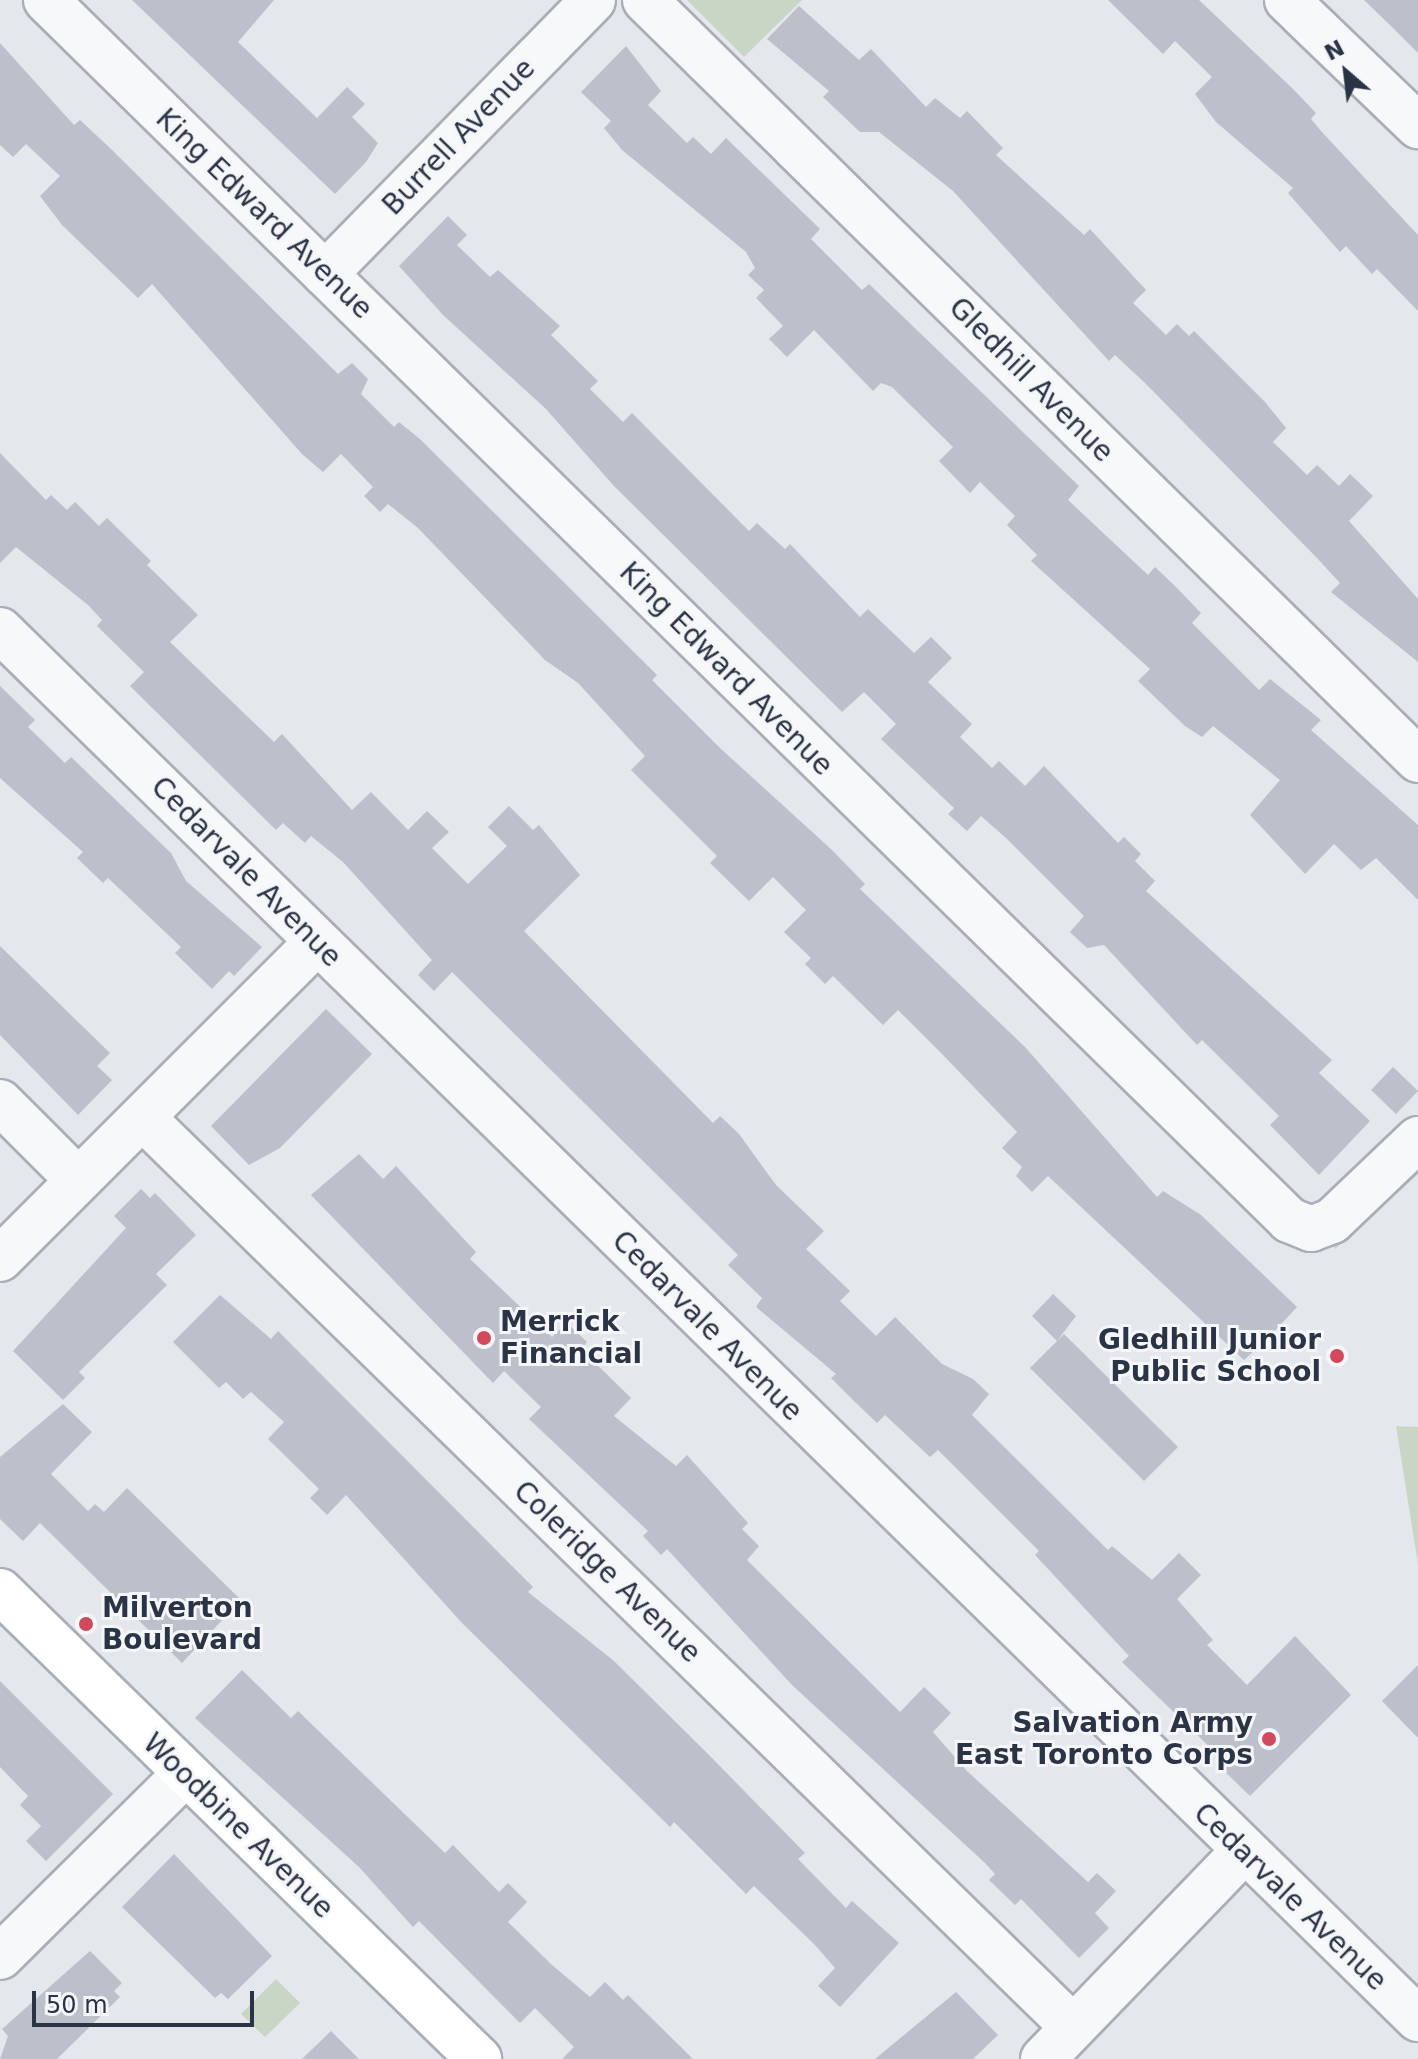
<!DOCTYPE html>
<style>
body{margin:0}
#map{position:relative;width:1418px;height:2059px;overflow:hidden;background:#e4e7ec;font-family:"DejaVu Sans",sans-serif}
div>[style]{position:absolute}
.green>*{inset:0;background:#c9d6c5}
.building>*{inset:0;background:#bbc0ca}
.roads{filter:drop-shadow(2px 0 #a9aeb7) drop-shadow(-2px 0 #a9aeb7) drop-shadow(0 2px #a9aeb7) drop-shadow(0 -2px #a9aeb7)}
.minor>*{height:44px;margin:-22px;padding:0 22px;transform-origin:22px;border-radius:22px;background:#f7f8fa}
.major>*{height:44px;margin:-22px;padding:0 22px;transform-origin:22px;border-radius:22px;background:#fff}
.dots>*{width:22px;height:22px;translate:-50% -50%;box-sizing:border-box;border:4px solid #f4f6f9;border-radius:50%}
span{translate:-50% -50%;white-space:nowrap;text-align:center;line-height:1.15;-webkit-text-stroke:6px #f4f6f9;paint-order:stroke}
.street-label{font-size:28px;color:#2b3445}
.poi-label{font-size:28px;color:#2b3445;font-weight:700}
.left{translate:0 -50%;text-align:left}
.right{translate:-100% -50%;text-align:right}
.north{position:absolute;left:1306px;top:32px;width:80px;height:80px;-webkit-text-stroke:6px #f4f6f9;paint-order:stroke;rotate:332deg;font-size:22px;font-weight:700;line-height:32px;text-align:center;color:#2b3445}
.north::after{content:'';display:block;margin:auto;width:28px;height:36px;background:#2b3445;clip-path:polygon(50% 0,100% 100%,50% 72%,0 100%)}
.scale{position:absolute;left:32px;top:1991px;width:222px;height:36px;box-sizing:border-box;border:4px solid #2b3445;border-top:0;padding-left:10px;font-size:24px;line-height:28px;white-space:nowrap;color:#2b3445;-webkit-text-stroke:6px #f4f6f9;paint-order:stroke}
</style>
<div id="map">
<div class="green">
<i style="clip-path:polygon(687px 0,802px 0,744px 57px)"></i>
<i style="clip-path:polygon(1418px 1161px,1418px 1174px,1335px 1249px,1333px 1244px)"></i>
<i style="clip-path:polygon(1396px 1426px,1418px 1427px,1418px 1562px,1417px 1558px)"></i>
<i style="clip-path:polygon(276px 1979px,300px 2003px,265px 2037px,241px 2014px)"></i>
</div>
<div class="building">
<i style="clip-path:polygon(132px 0,274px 0,238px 42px,317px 118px,347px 87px,365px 104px,352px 117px,378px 143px,366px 162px,335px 194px)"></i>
<i style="clip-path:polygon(1108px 0,1199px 0,1291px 87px,1316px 113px,1311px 119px,1321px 131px,1418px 235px,1418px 311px,1377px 269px,1372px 274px,1346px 246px,1340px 252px,1288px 193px,1293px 188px,1216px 122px,1195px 94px,1212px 77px,1175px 41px,1163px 54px)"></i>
<i style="clip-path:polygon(1364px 0,1418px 0,1418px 53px,1394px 29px)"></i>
<i style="clip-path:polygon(799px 6px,859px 60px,871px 49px,926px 107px,935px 98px,960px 118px,967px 111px,1003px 148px,996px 155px,1084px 235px,1090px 229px,1146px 290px,1133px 303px,1166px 335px,1177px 324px,1189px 336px,1194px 331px,1265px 402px,1286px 428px,1273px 442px,1307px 475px,1317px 465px,1339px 486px,1350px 474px,1373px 496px,1349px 521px,1418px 599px,1418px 662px,1331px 592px,1340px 583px,1318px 559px,1144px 382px,1115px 355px,1109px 361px,953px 191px,879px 132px,860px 132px,823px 97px,829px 91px,767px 39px)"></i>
<i style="clip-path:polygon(0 43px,74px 125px,80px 120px,111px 149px,338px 374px,352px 363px,368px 379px,361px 394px,394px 427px,399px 422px,421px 440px,657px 675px,652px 680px,720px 748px,832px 850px,865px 884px,860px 889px,1025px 1047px,1157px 1197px,1163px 1191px,1201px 1215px,1297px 1307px,1270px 1336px,1244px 1360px,1048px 1176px,1032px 1192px,1016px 1176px,1022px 1167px,1002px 1148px,1017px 1132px,945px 1057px,898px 1010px,883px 1025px,833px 976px,825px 984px,805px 964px,811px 958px,784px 932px,806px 910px,773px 877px,749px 901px,710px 863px,717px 856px,631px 770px,645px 756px,578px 683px,545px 660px,418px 528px,388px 504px,380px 512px,364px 496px,373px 487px,341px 454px,323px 472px,302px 454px,152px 284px,138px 298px,62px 225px,40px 196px,60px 176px,26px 144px,13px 157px,0 145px)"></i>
<i style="clip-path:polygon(626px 46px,661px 91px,648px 105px,687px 143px,693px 137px,711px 154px,726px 138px,820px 229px,811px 239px,862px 290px,869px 284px,1079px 486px,1068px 500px,1148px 575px,1155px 567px,1176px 587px,1201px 613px,1192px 623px,1259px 690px,1270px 679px,1321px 720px,1311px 730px,1418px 825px,1418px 900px,1376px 858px,1361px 870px,1334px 844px,1305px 874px,1250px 815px,1280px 780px,1213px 726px,1202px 737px,1185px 726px,1138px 681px,1150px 669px,1031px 561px,1037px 555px,1007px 525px,1015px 516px,980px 482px,970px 493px,939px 461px,953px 447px,892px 387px,881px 383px,873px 391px,814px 330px,787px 357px,769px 339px,783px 326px,756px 298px,764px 290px,748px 275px,755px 268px,746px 252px,622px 150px,604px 128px,611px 121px,581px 92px)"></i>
<i style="clip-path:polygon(448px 216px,467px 235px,457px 245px,490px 277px,498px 270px,560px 326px,551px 335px,598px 381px,590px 389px,623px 422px,632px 413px,749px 531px,757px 523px,785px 549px,790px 544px,860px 617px,868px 609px,914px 653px,931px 637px,952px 658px,928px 682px,972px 724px,960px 737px,992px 768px,999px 761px,1025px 786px,1044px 766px,1118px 843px,1124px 837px,1141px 854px,1135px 861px,1155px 881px,1146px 891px,1332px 1060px,1319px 1073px,1370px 1121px,1319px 1175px,1270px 1125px,1279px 1116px,1202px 1040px,1197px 1045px,1104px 945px,1087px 948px,1070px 932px,1084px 916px,1006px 838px,981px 816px,967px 831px,948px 814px,954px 808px,881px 739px,896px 724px,864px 692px,842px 712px,614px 486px,546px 409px,443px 315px,399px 266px)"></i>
<i style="clip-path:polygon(0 453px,46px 500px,51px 495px,67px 510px,75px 502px,99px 526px,107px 518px,151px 561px,147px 565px,198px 615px,170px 642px,274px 742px,282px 734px,352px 810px,371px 792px,408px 830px,427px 811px,449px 832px,432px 848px,468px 884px,507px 846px,488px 827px,509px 806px,533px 830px,539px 825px,580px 875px,524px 931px,713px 1123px,720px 1116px,739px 1134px,776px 1185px,824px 1231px,806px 1249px,850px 1291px,840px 1301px,876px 1336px,895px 1317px,942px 1364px,973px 1379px,989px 1394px,972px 1415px,1108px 1550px,1112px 1546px,1152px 1580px,1179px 1553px,1201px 1575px,1177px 1599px,1213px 1640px,1207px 1645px,1247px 1685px,1295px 1636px,1351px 1695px,1250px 1796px,1216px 1763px,1221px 1758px,1122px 1662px,1129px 1656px,1035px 1555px,1039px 1551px,938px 1450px,930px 1457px,885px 1415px,877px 1423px,854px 1401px,831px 1378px,836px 1374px,756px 1307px,762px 1298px,728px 1265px,738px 1255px,452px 972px,434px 991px,418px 975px,432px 960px,343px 862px,311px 836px,305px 843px,283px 823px,276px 830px,130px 686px,144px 672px,97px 626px,102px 620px,88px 605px,16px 547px,0 563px)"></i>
<i style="clip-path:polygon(0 686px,35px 720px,28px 727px,65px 763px,71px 757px,171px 853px,186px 881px,262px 947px,234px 976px,229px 971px,212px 989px,175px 953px,181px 947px,108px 878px,103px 883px,77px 858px,83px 852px,0 778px)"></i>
<i style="clip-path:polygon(0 946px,110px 1053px,97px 1066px,112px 1080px,78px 1115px,0 1035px)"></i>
<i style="clip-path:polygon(326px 1009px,372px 1054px,280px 1148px,249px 1165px,211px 1126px)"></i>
<i style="clip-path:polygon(1393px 1067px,1418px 1091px,1396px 1114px,1371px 1090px)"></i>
<i style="clip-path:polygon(359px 1154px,383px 1179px,396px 1166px,476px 1252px,470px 1259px,552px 1337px,567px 1323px,587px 1342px,581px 1349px,631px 1398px,614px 1416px,676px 1466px,687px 1455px,748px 1523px,742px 1529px,759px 1546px,747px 1560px,900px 1712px,924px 1687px,951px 1713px,933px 1732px,967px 1771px,1088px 1882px,1097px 1873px,1116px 1891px,1095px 1913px,1109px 1928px,1079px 1958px,1021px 1899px,1015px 1905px,989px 1880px,995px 1874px,985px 1863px,792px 1685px,667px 1549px,661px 1555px,643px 1536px,648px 1531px,529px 1419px,541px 1407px,504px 1371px,493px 1383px,311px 1195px)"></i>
<i style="clip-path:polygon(141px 1189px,150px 1198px,155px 1193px,196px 1235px,156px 1274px,167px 1285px,79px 1372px,85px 1378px,63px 1400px,13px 1351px,126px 1228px,114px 1216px)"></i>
<i style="clip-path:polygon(1053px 1294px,1076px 1316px,1057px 1341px,1032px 1316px)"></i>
<i style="clip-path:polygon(220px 1295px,271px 1339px,278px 1331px,533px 1587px,528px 1592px,614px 1661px,709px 1755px,805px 1853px,798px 1859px,846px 1908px,852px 1901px,899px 1943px,840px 2007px,818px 1986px,835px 1968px,815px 1945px,754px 1886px,746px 1894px,674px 1822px,670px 1827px,463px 1624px,346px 1495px,327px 1515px,310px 1498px,319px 1489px,268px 1439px,284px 1422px,251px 1392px,243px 1399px,226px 1382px,219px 1388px,173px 1342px)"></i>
<i style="clip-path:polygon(1064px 1334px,1178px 1447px,1144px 1481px,1030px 1368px)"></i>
<i style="clip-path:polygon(63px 1404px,92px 1432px,51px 1474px,88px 1511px,95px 1504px,104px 1512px,127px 1488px,241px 1600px,182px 1663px,40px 1523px,23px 1541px,0 1519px,0 1457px)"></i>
<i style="clip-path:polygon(1418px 1665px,1418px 1738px,1382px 1701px)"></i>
<i style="clip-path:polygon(242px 1670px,291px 1718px,298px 1711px,445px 1853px,453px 1845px,499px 1892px,508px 1883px,527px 1902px,508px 1922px,552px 1965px,590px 1997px,605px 1982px,623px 2000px,628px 1995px,693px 2059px,562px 2059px,574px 2047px,535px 2008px,520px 2023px,419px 1921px,413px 1927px,359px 1867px,195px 1718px)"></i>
<i style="clip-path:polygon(0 1681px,113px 1794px,46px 1861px,26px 1841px,41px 1826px,20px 1805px,28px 1796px,0 1767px)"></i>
<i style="clip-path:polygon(174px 1854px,272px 1956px,228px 1999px,221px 1993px,215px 1998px,122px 1907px)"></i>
<i style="clip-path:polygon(90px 1951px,122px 1983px,114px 1991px,120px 1997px,57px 2059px,0 2059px,8px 2036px,2px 2029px)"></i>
<i style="clip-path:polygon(956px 1992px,998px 2035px,973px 2059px,875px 2059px)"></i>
<i style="clip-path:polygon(331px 2031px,359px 2059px,302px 2059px)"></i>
</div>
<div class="roads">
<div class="minor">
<i style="left:46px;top:0;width:1742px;rotate:44.46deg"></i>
<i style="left:1289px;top:1220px;width:24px;rotate:22deg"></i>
<i style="left:1311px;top:1229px;width:22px;rotate:-21deg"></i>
<i style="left:1332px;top:1221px;width:119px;rotate:-43.6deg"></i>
<i style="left:645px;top:0;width:1084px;rotate:44.51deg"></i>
<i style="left:1287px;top:0;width:182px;rotate:43.9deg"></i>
<i style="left:325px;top:274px;width:383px;rotate:-45.6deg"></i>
<i style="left:0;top:630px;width:1985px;rotate:44.41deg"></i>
<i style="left:0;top:1102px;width:110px;rotate:45deg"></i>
<i style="left:143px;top:1118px;width:1299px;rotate:44.35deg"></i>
<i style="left:0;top:1259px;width:448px;rotate:-45deg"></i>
<i style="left:0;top:1957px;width:259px;rotate:-44.7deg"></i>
<i style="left:1043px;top:2059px;width:288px;rotate:-46deg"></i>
</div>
<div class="major">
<i style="left:0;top:1591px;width:670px;rotate:44.33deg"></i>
</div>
</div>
<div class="dots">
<i style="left:484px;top:1338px;background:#d1495b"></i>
<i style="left:1337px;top:1356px;background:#d1495b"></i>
<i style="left:86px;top:1624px;background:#d1495b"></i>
<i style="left:1269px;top:1739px;background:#d1495b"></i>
</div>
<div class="street-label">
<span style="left:459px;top:137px;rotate:-46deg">Burrell Avenue</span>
<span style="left:264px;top:214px;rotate:44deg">King Edward Avenue</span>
<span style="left:1031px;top:380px;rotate:45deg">Gledhill Avenue</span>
<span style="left:726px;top:669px;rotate:45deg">King Edward Avenue</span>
<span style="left:246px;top:872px;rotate:45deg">Cedarvale Avenue</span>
<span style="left:707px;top:1326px;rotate:45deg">Cedarvale Avenue</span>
<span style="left:607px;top:1572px;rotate:44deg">Coleridge Avenue</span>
<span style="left:238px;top:1826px;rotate:44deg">Woodbine Avenue</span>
<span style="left:1290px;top:1897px;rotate:44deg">Cedarvale Avenue</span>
</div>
<div class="poi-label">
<span class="left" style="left:500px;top:1338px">Merrick<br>Financial</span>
<span class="right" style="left:1321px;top:1356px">Gledhill Junior<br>Public School</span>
<span class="left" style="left:102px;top:1624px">Milverton<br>Boulevard</span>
<span class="right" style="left:1253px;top:1739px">Salvation Army<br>East Toronto Corps</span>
</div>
<div class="north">N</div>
<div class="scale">50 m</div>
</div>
